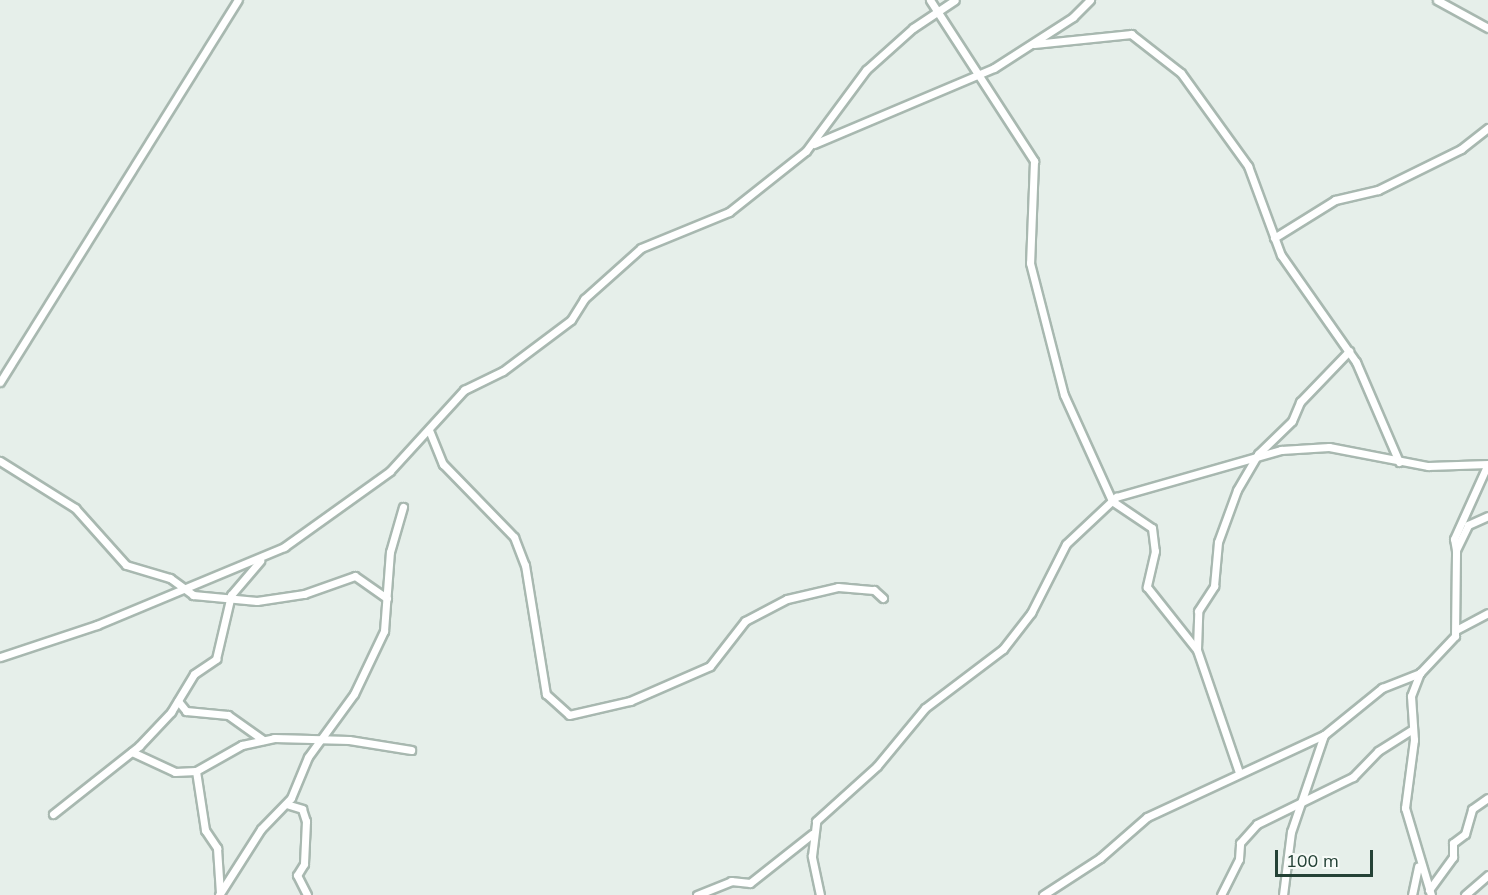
<!DOCTYPE html>
<style>
body{margin:0}
#map{position:relative;width:1488px;height:895px;overflow:hidden;background:#e6efea;font-family:Mulish,sans-serif}
div>[style]{position:absolute}
.roads{filter:drop-shadow(2px 0 #a8b8b0) drop-shadow(-2px 0 #a8b8b0) drop-shadow(0 2px #a8b8b0) drop-shadow(0 -2px #a8b8b0)}
.minor>*{height:7px;margin:-3.5px;padding:0 3.5px;transform-origin:3.5px;border-radius:3.5px;background:#fff}
span{translate:-50% -50%;white-space:nowrap;text-align:center;line-height:1.15;-webkit-text-stroke:4.5px #f7fbf8;paint-order:stroke}
.scale{position:absolute;left:1275px;top:850px;width:98px;height:27px;box-sizing:border-box;border:3px solid #244236;border-top:0;padding-left:8px;font-size:18px;line-height:21px;white-space:nowrap;color:#244236;-webkit-text-stroke:4px #f7fbf8;paint-order:stroke}
</style>
<div id="map">
<div class="roads">
<div class="minor">
<i style="left:930px;top:0;width:192px;rotate:57.1deg"></i>
<i style="left:1034px;top:161px;width:102px;rotate:92.2deg"></i>
<i style="left:1030px;top:263px;width:136px;rotate:75.6deg"></i>
<i style="left:1064px;top:395px;width:116px;rotate:65.6deg"></i>
<i style="left:1112px;top:501px;width:48px;rotate:34deg"></i>
<i style="left:1152px;top:528px;width:23px;rotate:83deg"></i>
<i style="left:1155px;top:551px;width:37px;rotate:103deg"></i>
<i style="left:1147px;top:587px;width:80px;rotate:51.6deg"></i>
<i style="left:1197px;top:650px;width:130px;rotate:71.1deg"></i>
<i style="left:1437px;top:0;width:58px;rotate:28.8deg"></i>
<i style="left:1034px;top:44px;width:98px;rotate:-5.9deg"></i>
<i style="left:1131px;top:34px;width:63px;rotate:38deg"></i>
<i style="left:1181px;top:73px;width:115px;rotate:54.2deg"></i>
<i style="left:1248px;top:166px;width:95px;rotate:69.7deg"></i>
<i style="left:1281px;top:255px;width:131px;rotate:55deg"></i>
<i style="left:1356px;top:362px;width:109px;rotate:66.7deg"></i>
<i style="left:814px;top:144px;width:195px;rotate:-22.9deg"></i>
<i style="left:994px;top:68px;width:94px;rotate:-32.8deg"></i>
<i style="left:1073px;top:17px;width:24px;rotate:-45deg"></i>
<i style="left:1274px;top:238px;width:72px;rotate:-31.9deg"></i>
<i style="left:1335px;top:200px;width:44px;rotate:-13.1deg"></i>
<i style="left:1378px;top:190px;width:93px;rotate:-26.3deg"></i>
<i style="left:1461px;top:149px;width:34px;rotate:-38deg"></i>
<i style="left:0;top:382px;width:450px;rotate:-58.1deg"></i>
<i style="left:429px;top:430px;width:37px;rotate:68deg"></i>
<i style="left:443px;top:464px;width:102px;rotate:45.8deg"></i>
<i style="left:514px;top:537px;width:30px;rotate:69deg"></i>
<i style="left:525px;top:565px;width:131px;rotate:80.8deg"></i>
<i style="left:546px;top:694px;width:31px;rotate:42deg"></i>
<i style="left:569px;top:715px;width:63px;rotate:-12.9deg"></i>
<i style="left:630px;top:701px;width:87px;rotate:-23.6deg"></i>
<i style="left:710px;top:666px;width:57px;rotate:-52.1deg"></i>
<i style="left:745px;top:621px;width:47px;rotate:-27.6deg"></i>
<i style="left:787px;top:599px;width:52px;rotate:-13.2deg"></i>
<i style="left:838px;top:587px;width:36px;rotate:5deg"></i>
<i style="left:874px;top:590px;width:12px;rotate:42deg"></i>
<i style="left:0;top:461px;width:89px;rotate:32.1deg"></i>
<i style="left:75px;top:508px;width:76px;rotate:48.2deg"></i>
<i style="left:126px;top:565px;width:46px;rotate:16.5deg"></i>
<i style="left:170px;top:578px;width:29px;rotate:36deg"></i>
<i style="left:193px;top:595px;width:64px;rotate:5.4deg"></i>
<i style="left:257px;top:601px;width:48px;rotate:-8.5deg"></i>
<i style="left:304px;top:594px;width:54px;rotate:-19.4deg"></i>
<i style="left:355px;top:576px;width:39px;rotate:35deg"></i>
<i style="left:1456px;top:550px;width:11px;rotate:-100deg"></i>
<i style="left:1454px;top:539px;width:78px;rotate:-65.7deg"></i>
<i style="left:1456px;top:630px;width:36px;rotate:-28deg"></i>
<i style="left:1197px;top:649px;width:38px;rotate:-88deg"></i>
<i style="left:1198px;top:611px;width:30px;rotate:-57deg"></i>
<i style="left:1214px;top:586px;width:44px;rotate:-84.8deg"></i>
<i style="left:1218px;top:542px;width:55px;rotate:-69.9deg"></i>
<i style="left:1237px;top:490px;width:42px;rotate:-59.7deg"></i>
<i style="left:1258px;top:454px;width:47px;rotate:-44.1deg"></i>
<i style="left:1292px;top:421px;width:21px;rotate:-67deg"></i>
<i style="left:1300px;top:402px;width:71px;rotate:-46.1deg"></i>
<i style="left:0;top:657px;width:102px;rotate:-18.3deg"></i>
<i style="left:97px;top:625px;width:203px;rotate:-22.6deg"></i>
<i style="left:284px;top:547px;width:130px;rotate:-35.6deg"></i>
<i style="left:390px;top:471px;width:110px;rotate:-47.6deg"></i>
<i style="left:464px;top:390px;width:43px;rotate:-26deg"></i>
<i style="left:503px;top:371px;width:85px;rotate:-36.9deg"></i>
<i style="left:571px;top:320px;width:25px;rotate:-58deg"></i>
<i style="left:584px;top:299px;width:76px;rotate:-41.8deg"></i>
<i style="left:641px;top:248px;width:95px;rotate:-22.2deg"></i>
<i style="left:729px;top:212px;width:98px;rotate:-38.4deg"></i>
<i style="left:806px;top:151px;width:101px;rotate:-53.5deg"></i>
<i style="left:866px;top:70px;width:63px;rotate:-41.8deg"></i>
<i style="left:913px;top:28px;width:50px;rotate:-33.7deg"></i>
<i style="left:178px;top:701px;width:13px;rotate:51deg"></i>
<i style="left:186px;top:711px;width:42px;rotate:5.4deg"></i>
<i style="left:228px;top:715px;width:43px;rotate:35.5deg"></i>
<i style="left:132px;top:752px;width:47px;rotate:24.9deg"></i>
<i style="left:175px;top:772px;width:21px;rotate:-3deg"></i>
<i style="left:196px;top:771px;width:53px;rotate:-29.5deg"></i>
<i style="left:242px;top:745px;width:33px;rotate:-12deg"></i>
<i style="left:274px;top:738px;width:75px;rotate:1.5deg"></i>
<i style="left:349px;top:740px;width:63px;rotate:9.2deg"></i>
<i style="left:196px;top:771px;width:60px;rotate:81.3deg"></i>
<i style="left:205px;top:830px;width:22px;rotate:56deg"></i>
<i style="left:217px;top:848px;width:45px;rotate:86.2deg"></i>
<i style="left:286px;top:804px;width:17px;rotate:17deg"></i>
<i style="left:302px;top:809px;width:13px;rotate:72deg"></i>
<i style="left:306px;top:821px;width:43px;rotate:92.7deg"></i>
<i style="left:304px;top:864px;width:13px;rotate:122deg"></i>
<i style="left:297px;top:875px;width:22px;rotate:63deg"></i>
<i style="left:53px;top:814px;width:110px;rotate:-38.3deg"></i>
<i style="left:139px;top:746px;width:47px;rotate:-46.7deg"></i>
<i style="left:171px;top:712px;width:44px;rotate:-58.8deg"></i>
<i style="left:194px;top:674px;width:27px;rotate:-34deg"></i>
<i style="left:216px;top:659px;width:66px;rotate:-76.8deg"></i>
<i style="left:231px;top:595px;width:45px;rotate:-49.5deg"></i>
<i style="left:1429px;top:890px;width:41px;rotate:-54deg"></i>
<i style="left:1453px;top:857px;width:14px;rotate:-90deg"></i>
<i style="left:1453px;top:843px;width:15px;rotate:-37deg"></i>
<i style="left:1465px;top:834px;width:26px;rotate:-74deg"></i>
<i style="left:1472px;top:809px;width:19px;rotate:-35deg"></i>
<i style="left:219px;top:895px;width:78px;rotate:-57.5deg"></i>
<i style="left:261px;top:829px;width:43px;rotate:-45.9deg"></i>
<i style="left:291px;top:798px;width:44px;rotate:-67.5deg"></i>
<i style="left:308px;top:757px;width:78px;rotate:-53.9deg"></i>
<i style="left:354px;top:694px;width:70px;rotate:-64.5deg"></i>
<i style="left:384px;top:631px;width:79px;rotate:-85.7deg"></i>
<i style="left:390px;top:552px;width:47px;rotate:-73.9deg"></i>
<i style="left:697px;top:895px;width:37px;rotate:-22deg"></i>
<i style="left:731px;top:881px;width:19px;rotate:6deg"></i>
<i style="left:750px;top:883px;width:79px;rotate:-38.3deg"></i>
<i style="left:820px;top:895px;width:40px;rotate:-102deg"></i>
<i style="left:812px;top:856px;width:35px;rotate:-83deg"></i>
<i style="left:816px;top:821px;width:82px;rotate:-42deg"></i>
<i style="left:877px;top:766px;width:75px;rotate:-50.4deg"></i>
<i style="left:925px;top:708px;width:98px;rotate:-37.1deg"></i>
<i style="left:1003px;top:649px;width:46px;rotate:-52.1deg"></i>
<i style="left:1031px;top:613px;width:77px;rotate:-63.1deg"></i>
<i style="left:1066px;top:544px;width:69px;rotate:-43.2deg"></i>
<i style="left:1116px;top:497px;width:172px;rotate:-15.9deg"></i>
<i style="left:1281px;top:450px;width:48px;rotate:-3.6deg"></i>
<i style="left:1329px;top:447px;width:101px;rotate:10.9deg"></i>
<i style="left:1428px;top:466px;width:60px;rotate:-1.9deg"></i>
<i style="left:1043px;top:895px;width:68px;rotate:-33deg"></i>
<i style="left:1100px;top:858px;width:62px;rotate:-41.1deg"></i>
<i style="left:1147px;top:817px;width:195px;rotate:-24.9deg"></i>
<i style="left:1324px;top:735px;width:75px;rotate:-39deg"></i>
<i style="left:1382px;top:688px;width:41px;rotate:-21.5deg"></i>
<i style="left:1221px;top:895px;width:40px;rotate:-63.4deg"></i>
<i style="left:1239px;top:859px;width:16px;rotate:-86deg"></i>
<i style="left:1240px;top:843px;width:25px;rotate:-48deg"></i>
<i style="left:1257px;top:824px;width:107px;rotate:-26.1deg"></i>
<i style="left:1353px;top:777px;width:36px;rotate:-46deg"></i>
<i style="left:1378px;top:751px;width:41px;rotate:-32.2deg"></i>
<i style="left:1283px;top:895px;width:64px;rotate:-82.8deg"></i>
<i style="left:1291px;top:832px;width:102px;rotate:-71.2deg"></i>
<i style="left:1412px;top:895px;width:29px;rotate:-78deg"></i>
<i style="left:1431px;top:895px;width:91px;rotate:-106.6deg"></i>
<i style="left:1405px;top:808px;width:69px;rotate:-82.5deg"></i>
<i style="left:1414px;top:740px;width:44px;rotate:-93.9deg"></i>
<i style="left:1411px;top:696px;width:25px;rotate:-69deg"></i>
<i style="left:1420px;top:673px;width:51px;rotate:-46.6deg"></i>
<i style="left:1455px;top:636px;width:86px;rotate:-89.3deg"></i>
<i style="left:1456px;top:550px;width:28px;rotate:-64deg"></i>
<i style="left:1468px;top:525px;width:22px;rotate:-24deg"></i>
<i style="left:1465px;top:895px;width:30px;rotate:-41deg"></i>
</div>
</div>
<div class="scale">100 m</div>
</div>
